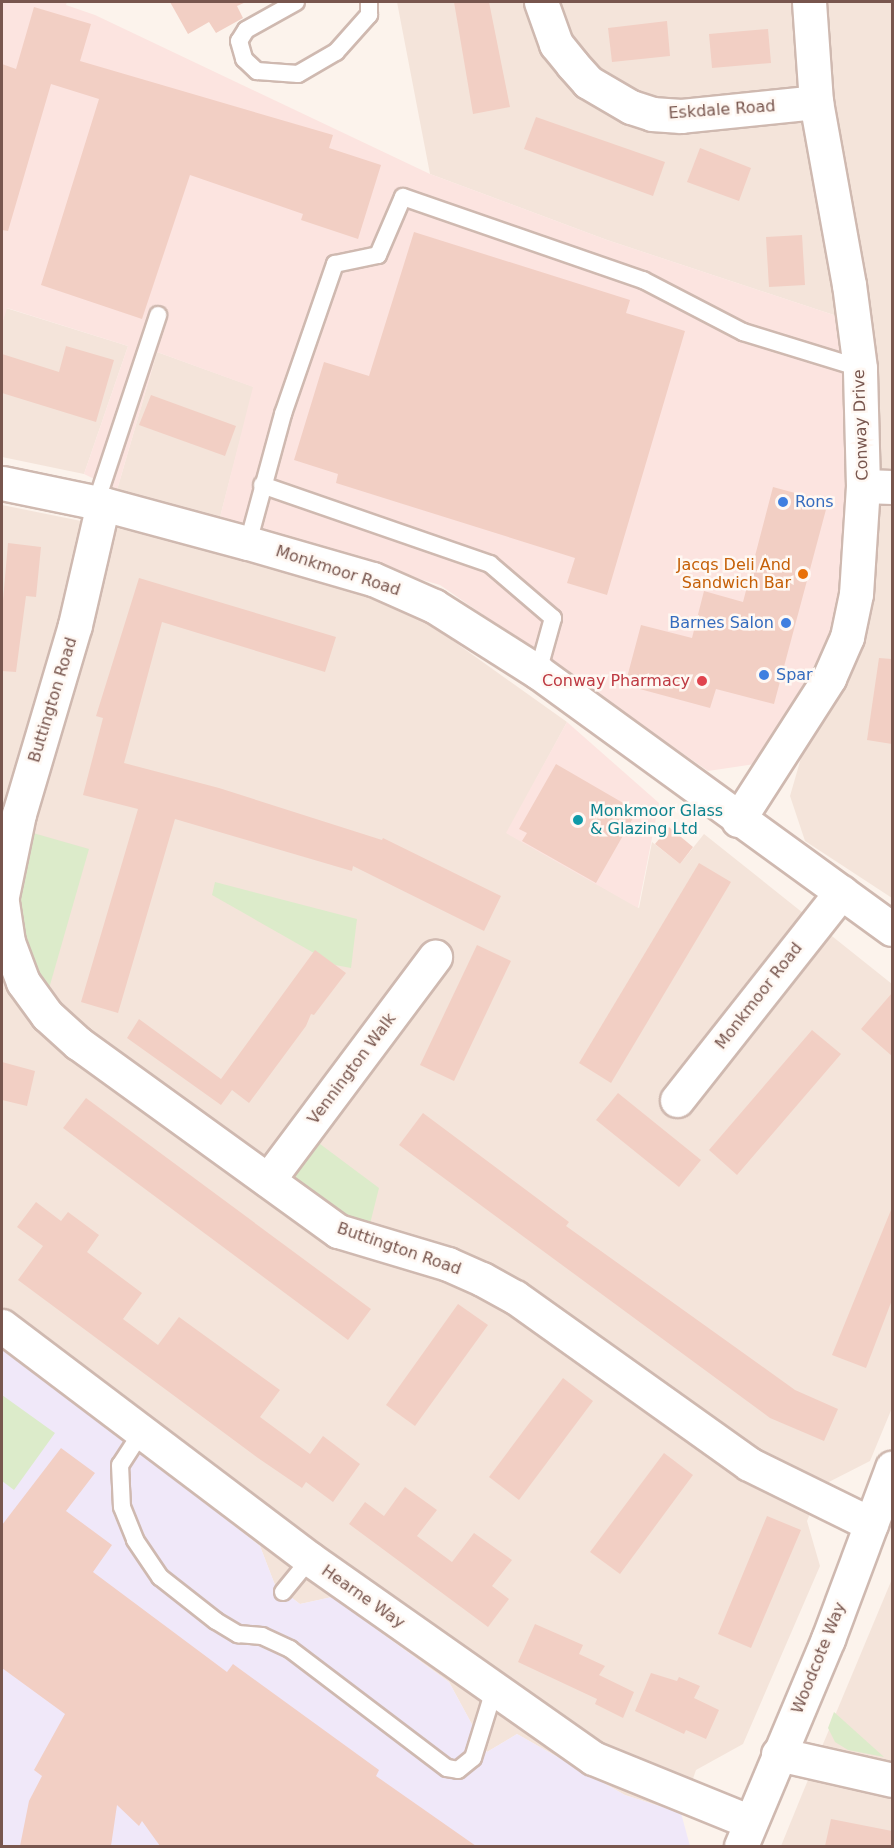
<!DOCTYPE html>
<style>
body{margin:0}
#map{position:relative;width:894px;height:1848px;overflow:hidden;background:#fcf3ec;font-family:"DejaVu Sans",sans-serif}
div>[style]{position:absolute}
.residential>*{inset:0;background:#f4e4da}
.commercial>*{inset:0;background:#fce4e0}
.education>*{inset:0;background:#f0e8f9}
.green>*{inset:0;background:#dcebca}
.building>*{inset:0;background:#f2cfc4}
.roads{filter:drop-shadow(2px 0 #cfb9b0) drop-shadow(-2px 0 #cfb9b0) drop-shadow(0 2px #cfb9b0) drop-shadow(0 -2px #cfb9b0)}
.service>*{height:16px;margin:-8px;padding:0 8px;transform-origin:8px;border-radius:8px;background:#fff}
.minor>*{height:33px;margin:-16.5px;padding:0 16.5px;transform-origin:16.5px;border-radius:16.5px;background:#fff}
.tertiary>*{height:33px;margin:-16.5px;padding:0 16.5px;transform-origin:16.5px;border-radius:16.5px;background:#fff}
.dots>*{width:16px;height:16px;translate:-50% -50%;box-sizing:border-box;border:3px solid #fff8f3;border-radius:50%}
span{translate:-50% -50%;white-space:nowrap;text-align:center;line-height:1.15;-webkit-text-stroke:5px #fff8f3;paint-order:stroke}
.street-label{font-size:16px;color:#78564e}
.shop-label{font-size:16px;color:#366cbe}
.left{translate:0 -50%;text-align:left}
.right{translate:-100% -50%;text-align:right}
.food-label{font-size:16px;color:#c56008}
.health-label{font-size:16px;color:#be3a42}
.culture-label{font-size:16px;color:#0d838f}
.frame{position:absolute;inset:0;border:3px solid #78564e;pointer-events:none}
</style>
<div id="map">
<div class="residential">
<i style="clip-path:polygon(397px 2px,892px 2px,892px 898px,805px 841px,790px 796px,840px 623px,855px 322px,607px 240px,430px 174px)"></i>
<i style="clip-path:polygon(6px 308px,128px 346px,84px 474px,2px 457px,2px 324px)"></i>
<i style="clip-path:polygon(157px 352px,254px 387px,219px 521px,117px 490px)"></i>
<i style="clip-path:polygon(2px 505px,244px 554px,414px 613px,567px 722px,507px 833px,639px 908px,652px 842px,680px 864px,704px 834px,892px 984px,892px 1408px,870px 1461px,821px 1486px,807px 1521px,820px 1566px,743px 1744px,696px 1770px,681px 1813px,625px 1795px,517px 1734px,487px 1752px,449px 1682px,332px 1597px,300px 1604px,275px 1585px,260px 1546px,2px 1344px)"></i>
<i style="clip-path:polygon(892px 1579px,892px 1846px,781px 1846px,803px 1792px)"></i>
</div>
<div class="commercial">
<i style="clip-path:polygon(2px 2px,67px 2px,66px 5px,95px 15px,430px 174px,607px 240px,855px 322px,840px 623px,755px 764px,708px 771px,440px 585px,219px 521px,253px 387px,157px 352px,117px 490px,84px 474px,128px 346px,7px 308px,2px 324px)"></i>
<i style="clip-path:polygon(567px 722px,659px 803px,638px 908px,506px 833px)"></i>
</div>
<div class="education">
<i style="clip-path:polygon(2px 1344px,260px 1546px,275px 1585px,300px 1604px,332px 1597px,449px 1682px,487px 1752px,517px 1734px,625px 1795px,681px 1813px,690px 1846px,2px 1846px)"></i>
</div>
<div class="green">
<i style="clip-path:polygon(33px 833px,89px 849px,48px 992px,24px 944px,19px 909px,20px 888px)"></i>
<i style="clip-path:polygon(215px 882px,357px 919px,351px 968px,335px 965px,212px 895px)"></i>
<i style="clip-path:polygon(308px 1135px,379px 1188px,369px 1228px,341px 1217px,299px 1184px,293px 1171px)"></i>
<i style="clip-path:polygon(2px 1395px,55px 1433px,14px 1490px,2px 1481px)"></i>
<i style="clip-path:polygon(834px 1712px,884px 1757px,848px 1750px,835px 1742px,828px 1728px)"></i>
</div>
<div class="building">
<i style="clip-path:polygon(170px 2px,246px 2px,237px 6px,243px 18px,216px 33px,209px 22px,188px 34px)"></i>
<i style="clip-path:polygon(454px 2px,489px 2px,510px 107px,473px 114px)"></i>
<i style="clip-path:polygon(34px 7px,91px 24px,80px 61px,333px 135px,329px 148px,381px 165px,358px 239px,301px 220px,303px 214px,190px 175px,142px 319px,41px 285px,99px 99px,51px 84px,8px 231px,2px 230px,2px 64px,16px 69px)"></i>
<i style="clip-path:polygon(667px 21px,670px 56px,612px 62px,608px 28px)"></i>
<i style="clip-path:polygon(768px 29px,771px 63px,712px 68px,709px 34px)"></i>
<i style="clip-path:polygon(536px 117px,665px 162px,653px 196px,524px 149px)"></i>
<i style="clip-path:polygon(700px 148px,751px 168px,739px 201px,687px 182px)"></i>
<i style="clip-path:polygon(414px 232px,630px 300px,626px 313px,685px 331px,607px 595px,567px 583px,575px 558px,336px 483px,338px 474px,294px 460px,324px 362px,369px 376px)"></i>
<i style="clip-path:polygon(802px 235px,805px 285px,769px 287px,766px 237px)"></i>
<i style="clip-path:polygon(66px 346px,114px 360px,96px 422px,2px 393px,2px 354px,59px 372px)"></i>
<i style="clip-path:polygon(151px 395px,236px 426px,225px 456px,139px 425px)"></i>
<i style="clip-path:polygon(773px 487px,828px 502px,774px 704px,716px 689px,710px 708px,625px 685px,641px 625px,692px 638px,704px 591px,743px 602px)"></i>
<i style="clip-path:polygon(8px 543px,41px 547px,36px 597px,26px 596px,16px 672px,2px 671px,2px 612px)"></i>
<i style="clip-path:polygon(139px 578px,336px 637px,325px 672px,162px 622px,124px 763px,219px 788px,382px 840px,383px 838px,501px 896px,484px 931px,353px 866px,352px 871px,175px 819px,118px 1013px,81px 1002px,138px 809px,83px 795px,103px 718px,96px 716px)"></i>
<i style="clip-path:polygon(879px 658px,892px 659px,892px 744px,867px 740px)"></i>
<i style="clip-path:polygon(556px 764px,637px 811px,596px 883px,522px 841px,527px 833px,519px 829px)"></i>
<i style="clip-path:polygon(669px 827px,693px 847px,680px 864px,655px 844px)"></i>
<i style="clip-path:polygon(699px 863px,731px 882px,611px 1083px,579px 1063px)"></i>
<i style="clip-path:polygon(477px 945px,511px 961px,454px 1081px,420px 1065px)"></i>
<i style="clip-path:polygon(315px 950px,346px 973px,314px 1015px,311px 1014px,306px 1026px,249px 1103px,232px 1090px,221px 1105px,127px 1038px,139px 1019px,221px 1079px)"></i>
<i style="clip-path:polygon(892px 993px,892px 1056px,861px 1029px)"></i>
<i style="clip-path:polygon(812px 1030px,841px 1054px,737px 1175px,709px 1150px)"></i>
<i style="clip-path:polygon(2px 1062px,35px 1071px,27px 1106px,2px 1100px)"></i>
<i style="clip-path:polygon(618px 1093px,701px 1160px,679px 1187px,596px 1120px)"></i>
<i style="clip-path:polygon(86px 1098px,371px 1309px,348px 1340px,63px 1128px)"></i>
<i style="clip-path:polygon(423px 1113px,569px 1222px,566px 1226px,795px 1390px,838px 1409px,824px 1441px,770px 1418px,399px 1145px)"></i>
<i style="clip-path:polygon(36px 1202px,61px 1221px,68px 1212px,99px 1235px,87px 1252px,142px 1293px,123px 1319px,158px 1345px,179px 1317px,280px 1390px,260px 1417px,310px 1454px,323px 1436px,360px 1464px,333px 1502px,306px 1482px,302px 1488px,258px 1458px,18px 1280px,43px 1246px,17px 1227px)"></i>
<i style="clip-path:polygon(891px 1210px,892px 1300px,866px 1368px,832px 1355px)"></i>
<i style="clip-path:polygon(458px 1304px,488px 1325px,415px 1426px,386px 1405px)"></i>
<i style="clip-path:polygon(563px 1378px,593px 1401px,519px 1500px,489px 1477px)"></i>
<i style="clip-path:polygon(61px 1448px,95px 1473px,66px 1511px,112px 1545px,93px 1572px,227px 1672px,233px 1664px,379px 1770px,376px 1776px,476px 1846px,160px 1846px,142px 1821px,139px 1826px,117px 1805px,111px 1846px,20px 1846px,29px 1801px,42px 1776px,34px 1770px,65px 1714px,2px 1668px,2px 1525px)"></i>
<i style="clip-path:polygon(664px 1453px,693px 1475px,620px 1574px,590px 1552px)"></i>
<i style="clip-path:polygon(405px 1487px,437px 1510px,417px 1536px,452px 1562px,474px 1533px,512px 1560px,492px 1586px,509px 1599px,488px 1627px,349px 1524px,365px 1502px,384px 1516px)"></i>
<i style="clip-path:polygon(767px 1516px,801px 1530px,751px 1648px,718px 1634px)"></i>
<i style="clip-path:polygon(535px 1624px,583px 1645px,579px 1654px,605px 1666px,599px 1675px,634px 1692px,623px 1718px,595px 1704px,597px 1699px,518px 1662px)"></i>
<i style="clip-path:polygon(651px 1673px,677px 1681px,679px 1677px,700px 1686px,694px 1698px,719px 1710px,706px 1739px,686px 1730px,684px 1734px,635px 1711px)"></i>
<i style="clip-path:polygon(831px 1819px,892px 1831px,892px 1846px,825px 1846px)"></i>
</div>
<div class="roads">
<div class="service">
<i style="left:296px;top:2px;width:57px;rotate:150.8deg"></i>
<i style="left:246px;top:30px;width:13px;rotate:122deg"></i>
<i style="left:239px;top:41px;width:19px;rotate:74deg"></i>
<i style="left:244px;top:59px;width:18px;rotate:43deg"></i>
<i style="left:257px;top:71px;width:41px;rotate:4.2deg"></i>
<i style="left:298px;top:74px;width:44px;rotate:-30.1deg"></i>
<i style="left:336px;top:52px;width:50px;rotate:-48.3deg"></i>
<i style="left:369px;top:15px;width:13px;rotate:-90deg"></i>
<i style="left:262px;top:485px;width:241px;rotate:19.1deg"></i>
<i style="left:490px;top:564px;width:83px;rotate:40.6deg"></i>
<i style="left:553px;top:618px;width:56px;rotate:105.5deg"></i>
<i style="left:96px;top:503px;width:198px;rotate:-71.7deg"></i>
<i style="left:248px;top:543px;width:134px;rotate:-74.8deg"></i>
<i style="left:283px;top:414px;width:159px;rotate:-70.9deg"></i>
<i style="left:335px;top:264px;width:44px;rotate:-11.8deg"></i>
<i style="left:378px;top:255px;width:63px;rotate:-66.7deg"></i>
<i style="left:403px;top:197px;width:254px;rotate:19.1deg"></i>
<i style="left:643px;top:280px;width:113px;rotate:27.5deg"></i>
<i style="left:743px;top:332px;width:122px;rotate:17.1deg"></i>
<i style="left:141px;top:1433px;width:38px;rotate:123deg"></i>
<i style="left:120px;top:1465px;width:42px;rotate:87.3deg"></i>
<i style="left:122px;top:1507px;width:35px;rotate:68deg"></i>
<i style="left:135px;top:1540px;width:45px;rotate:56deg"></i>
<i style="left:160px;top:1577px;width:71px;rotate:38.2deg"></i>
<i style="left:216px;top:1621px;width:26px;rotate:31deg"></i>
<i style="left:238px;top:1634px;width:24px;rotate:5deg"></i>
<i style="left:262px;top:1636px;width:31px;rotate:25deg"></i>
<i style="left:290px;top:1649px;width:197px;rotate:37.2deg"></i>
<i style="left:447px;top:1768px;width:11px;rotate:10deg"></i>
<i style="left:458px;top:1770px;width:19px;rotate:-39deg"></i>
<i style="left:473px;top:1758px;width:71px;rotate:-72.8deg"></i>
<i style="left:283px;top:1592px;width:43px;rotate:-50.7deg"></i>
</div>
<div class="minor">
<i style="left:541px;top:2px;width:45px;rotate:70.3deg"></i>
<i style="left:556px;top:44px;width:26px;rotate:51deg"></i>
<i style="left:572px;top:64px;width:24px;rotate:48deg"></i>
<i style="left:588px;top:82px;width:50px;rotate:30.2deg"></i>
<i style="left:631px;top:107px;width:22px;rotate:18deg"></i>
<i style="left:652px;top:114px;width:29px;rotate:4deg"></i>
<i style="left:681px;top:116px;width:136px;rotate:-5.9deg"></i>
<i style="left:2px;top:483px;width:103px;rotate:11.7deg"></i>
<i style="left:103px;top:504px;width:150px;rotate:15.1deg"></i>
<i style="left:248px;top:543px;width:130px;rotate:16.1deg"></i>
<i style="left:373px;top:579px;width:67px;rotate:23.9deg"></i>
<i style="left:434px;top:606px;width:123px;rotate:32.4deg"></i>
<i style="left:538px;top:672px;width:437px;rotate:36deg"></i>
<i style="left:863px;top:486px;width:29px;rotate:2deg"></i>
<i style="left:738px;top:820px;width:169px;rotate:-57.3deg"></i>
<i style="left:829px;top:678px;width:45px;rotate:-66.3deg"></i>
<i style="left:847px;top:637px;width:44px;rotate:-78.2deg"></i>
<i style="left:856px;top:594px;width:108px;rotate:-86.3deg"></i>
<i style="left:863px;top:486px;width:118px;rotate:-91.5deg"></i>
<i style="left:860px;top:368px;width:84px;rotate:-97.5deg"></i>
<i style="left:849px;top:285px;width:186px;rotate:-100.2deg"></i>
<i style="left:816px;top:102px;width:100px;rotate:-94deg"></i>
<i style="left:2px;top:896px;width:84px;rotate:-78.3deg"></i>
<i style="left:19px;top:814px;width:197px;rotate:-73.5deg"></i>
<i style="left:75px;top:625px;width:124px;rotate:-77deg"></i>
<i style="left:2px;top:902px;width:40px;rotate:81.5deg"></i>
<i style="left:8px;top:942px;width:43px;rotate:69.4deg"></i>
<i style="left:23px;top:982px;width:41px;rotate:54deg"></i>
<i style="left:47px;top:1015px;width:42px;rotate:42.1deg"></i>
<i style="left:78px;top:1043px;width:321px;rotate:35.9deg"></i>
<i style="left:338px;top:1231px;width:115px;rotate:16.7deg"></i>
<i style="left:448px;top:1264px;width:37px;rotate:24deg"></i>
<i style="left:482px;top:1279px;width:38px;rotate:29deg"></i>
<i style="left:515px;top:1297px;width:287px;rotate:35.5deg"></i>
<i style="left:749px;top:1464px;width:136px;rotate:26.2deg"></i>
<i style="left:677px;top:1100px;width:265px;rotate:-51.7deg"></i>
<i style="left:268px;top:1180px;width:279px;rotate:-53.2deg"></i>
<i style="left:2px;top:1326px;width:386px;rotate:37.1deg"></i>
<i style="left:310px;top:1559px;width:346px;rotate:35.1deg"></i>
<i style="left:593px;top:1758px;width:170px;rotate:22.1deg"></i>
<i style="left:778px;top:1754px;width:117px;rotate:12.8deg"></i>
</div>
<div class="tertiary">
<i style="left:741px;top:1846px;width:225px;rotate:-67.2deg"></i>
<i style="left:828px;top:1639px;width:183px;rotate:-69.5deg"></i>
</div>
</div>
<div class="dots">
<i style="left:783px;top:502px;background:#3f7fe0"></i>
<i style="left:803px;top:574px;background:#e8710a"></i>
<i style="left:786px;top:623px;background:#3f7fe0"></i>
<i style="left:764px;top:675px;background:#3f7fe0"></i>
<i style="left:702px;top:681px;background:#e0444e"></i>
<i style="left:578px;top:820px;background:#0f9aa8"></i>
</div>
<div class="street-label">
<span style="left:722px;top:110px;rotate:-4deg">Eskdale Road</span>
<span style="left:861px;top:425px;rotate:-92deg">Conway Drive</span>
<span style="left:338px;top:571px;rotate:18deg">Monkmoor Road</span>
<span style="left:53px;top:700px;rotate:-73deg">Buttington Road</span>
<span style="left:759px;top:996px;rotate:-52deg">Monkmoor Road</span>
<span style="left:352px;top:1069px;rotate:-53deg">Vennington Walk</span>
<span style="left:399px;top:1249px;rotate:19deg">Buttington Road</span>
<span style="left:363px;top:1597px;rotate:35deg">Hearne Way</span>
<span style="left:819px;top:1658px;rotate:-68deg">Woodcote Way</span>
</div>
<div class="shop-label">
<span class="left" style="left:795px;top:502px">Rons</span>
<span class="right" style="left:774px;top:623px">Barnes Salon</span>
<span class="left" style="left:776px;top:675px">Spar</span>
</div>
<div class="food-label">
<span class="right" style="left:791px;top:574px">Jacqs Deli And<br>Sandwich Bar</span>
</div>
<div class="health-label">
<span class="right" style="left:690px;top:681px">Conway Pharmacy</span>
</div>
<div class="culture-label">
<span class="left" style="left:590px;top:820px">Monkmoor Glass<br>&amp; Glazing Ltd</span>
</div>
<div class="frame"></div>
</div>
